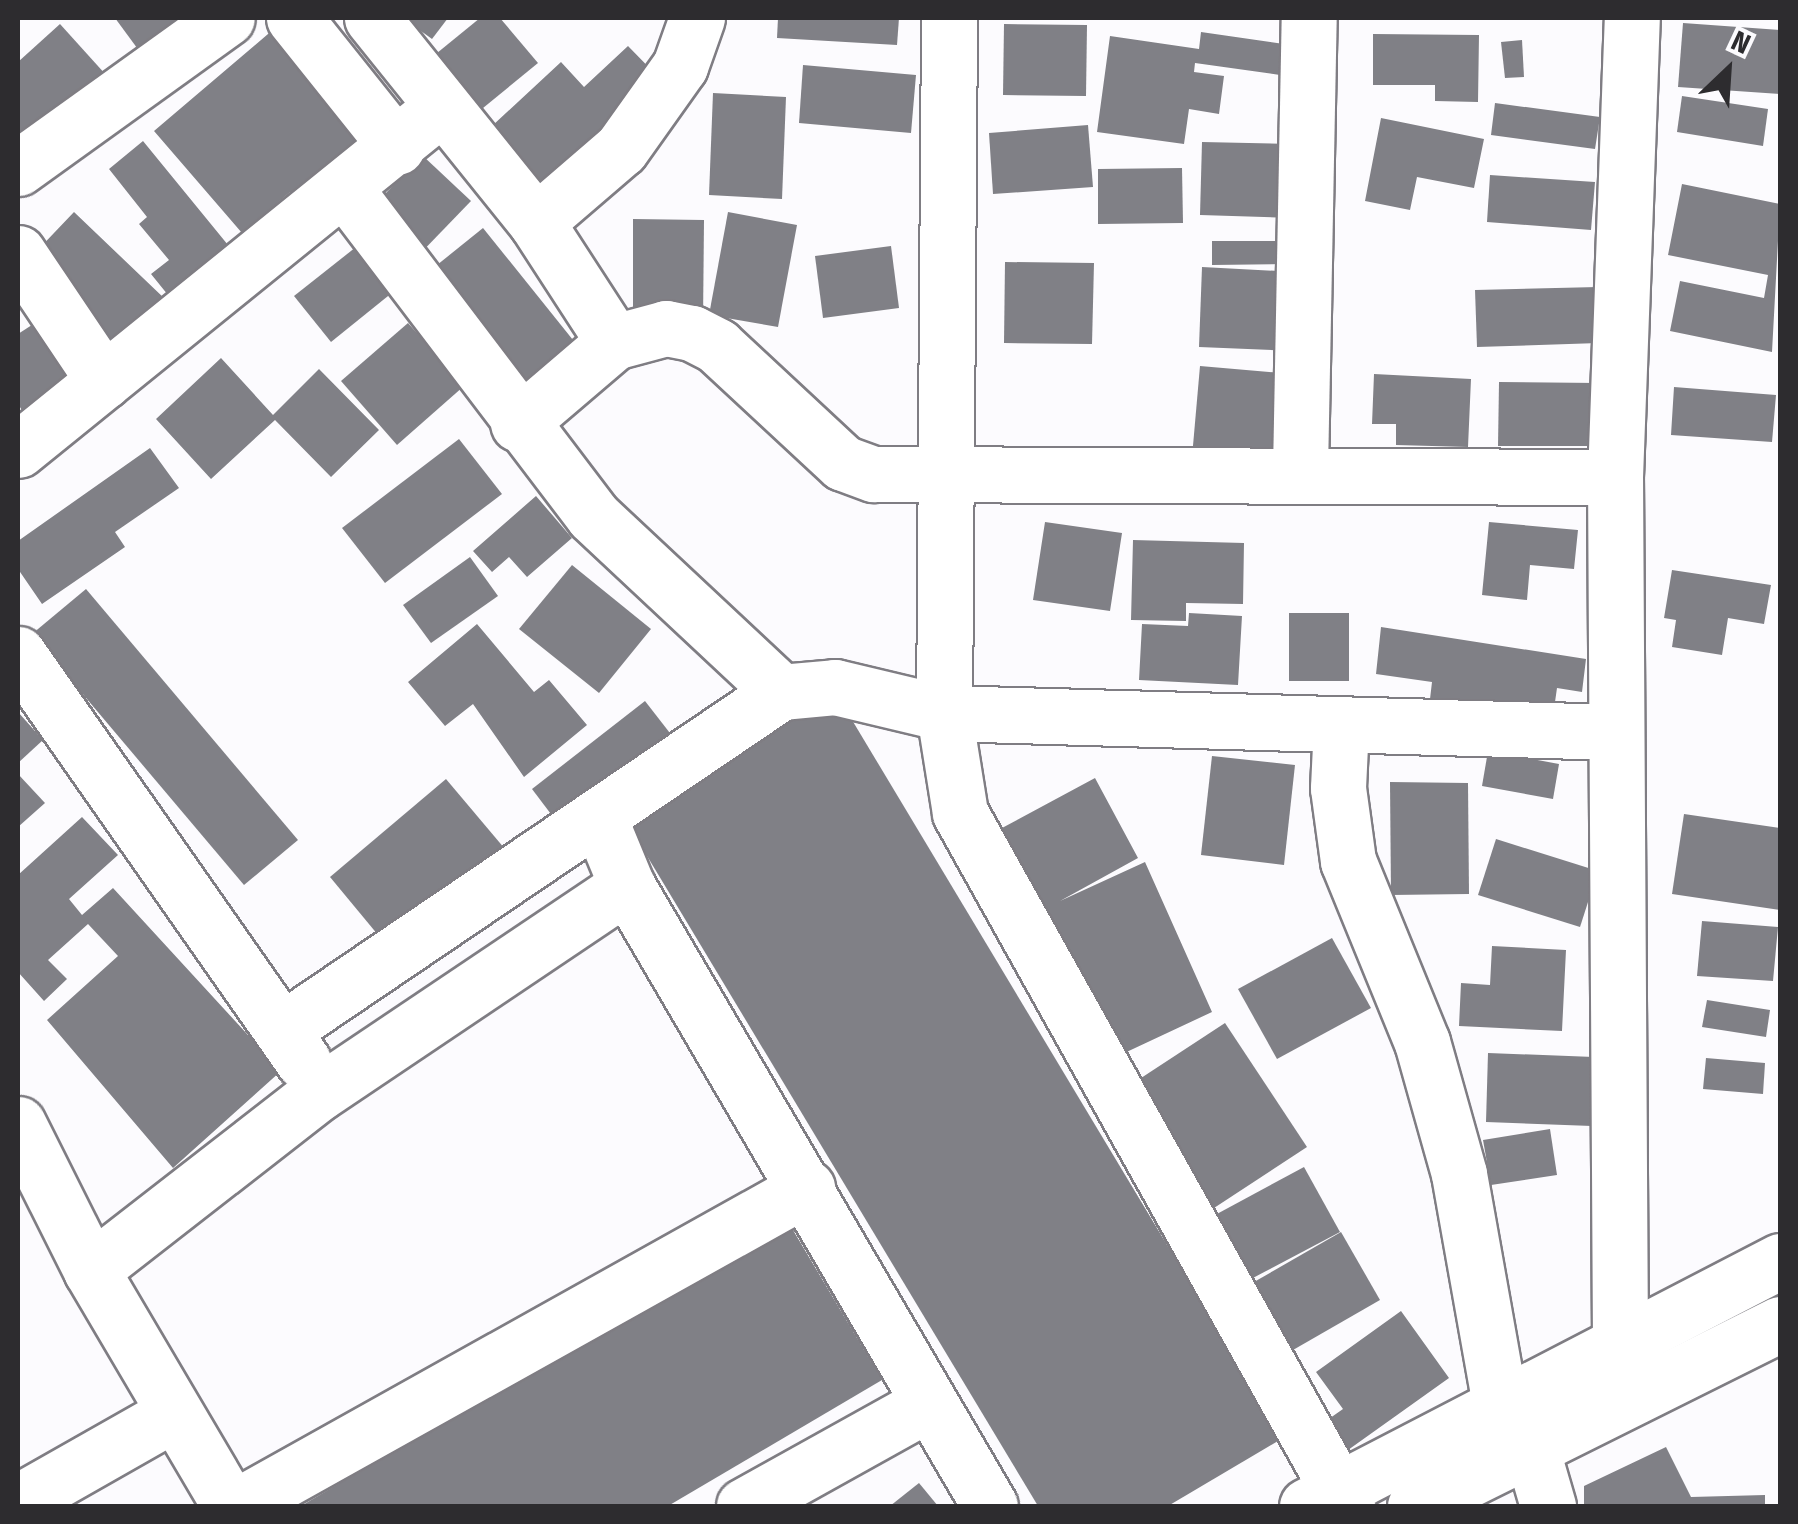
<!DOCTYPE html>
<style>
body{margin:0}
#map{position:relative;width:1798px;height:1524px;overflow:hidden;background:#fcfbfe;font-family:"Fira Sans Condensed",sans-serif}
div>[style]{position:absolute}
.building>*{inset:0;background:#808086}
.roads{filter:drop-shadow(2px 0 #7f7d83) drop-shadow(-2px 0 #7f7d83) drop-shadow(0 2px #7f7d83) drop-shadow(0 -2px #7f7d83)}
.minor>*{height:55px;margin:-27.5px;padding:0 27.5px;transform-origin:27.5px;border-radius:27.5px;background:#fff}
span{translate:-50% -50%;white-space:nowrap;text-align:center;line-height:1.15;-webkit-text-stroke:9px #fcfbfe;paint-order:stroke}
.frame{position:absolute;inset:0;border:20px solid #2d2c2f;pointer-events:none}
.north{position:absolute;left:1678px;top:20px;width:100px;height:100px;-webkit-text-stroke:8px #fcfbfe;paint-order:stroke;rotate:25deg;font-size:28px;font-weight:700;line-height:40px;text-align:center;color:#2d2c2f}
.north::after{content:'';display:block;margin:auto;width:35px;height:45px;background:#2d2c2f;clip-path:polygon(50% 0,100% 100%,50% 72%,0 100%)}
</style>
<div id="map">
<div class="building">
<i style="clip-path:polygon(115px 18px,189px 18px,140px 52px)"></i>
<i style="clip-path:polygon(403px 18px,448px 18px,432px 39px)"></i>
<i style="clip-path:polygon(480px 18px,500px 18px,538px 63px,472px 117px,426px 62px)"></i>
<i style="clip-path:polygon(778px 18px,899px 18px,897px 45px,777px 38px)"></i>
<i style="clip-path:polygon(1683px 23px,1780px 30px,1780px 94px,1678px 87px)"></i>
<i style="clip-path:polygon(60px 24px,116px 86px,18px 173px,18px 62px)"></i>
<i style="clip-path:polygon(1004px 24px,1087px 25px,1086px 96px,1003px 95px)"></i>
<i style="clip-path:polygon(275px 28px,376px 157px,309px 214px,290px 192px,242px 233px,154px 131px)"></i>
<i style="clip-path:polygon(1201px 32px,1284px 44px,1280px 75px,1195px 63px,1194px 72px,1224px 76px,1219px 114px,1189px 109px,1184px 144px,1097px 132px,1110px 36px,1199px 49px)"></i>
<i style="clip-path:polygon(1373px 34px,1479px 35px,1478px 102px,1435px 101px,1435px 85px,1373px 85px)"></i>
<i style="clip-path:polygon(1522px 40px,1524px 77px,1505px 78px,1501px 42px)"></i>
<i style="clip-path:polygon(628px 46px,670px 89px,544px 208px,478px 139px,561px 62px,584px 87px)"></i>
<i style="clip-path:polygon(803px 65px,916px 75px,911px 133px,799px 123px)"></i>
<i style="clip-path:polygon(713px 93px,786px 97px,782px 199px,709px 195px)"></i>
<i style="clip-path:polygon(1682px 96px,1768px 109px,1763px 146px,1677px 132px)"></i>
<i style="clip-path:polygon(1495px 103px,1600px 117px,1595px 149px,1491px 135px)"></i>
<i style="clip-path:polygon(1381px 118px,1484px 139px,1474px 188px,1417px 177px,1410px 210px,1365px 201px)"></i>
<i style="clip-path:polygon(1088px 125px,1093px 187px,993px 194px,989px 133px)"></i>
<i style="clip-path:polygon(143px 141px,246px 267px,185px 316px,151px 274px,169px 260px,139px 224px,147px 217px,109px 169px)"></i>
<i style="clip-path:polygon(1202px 142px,1293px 144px,1291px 218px,1200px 215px)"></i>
<i style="clip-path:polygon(422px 155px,471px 201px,414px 260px,366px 214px)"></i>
<i style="clip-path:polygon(1182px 168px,1183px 223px,1098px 224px,1098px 169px)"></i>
<i style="clip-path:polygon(1490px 175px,1595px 182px,1591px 230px,1487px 222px)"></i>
<i style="clip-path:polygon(1682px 184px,1780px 204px,1772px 352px,1670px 331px,1680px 281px,1764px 298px,1768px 275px,1668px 255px)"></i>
<i style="clip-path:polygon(74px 212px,188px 321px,128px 383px,68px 326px,87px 307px,33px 255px)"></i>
<i style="clip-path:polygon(728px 212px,797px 225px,778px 327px,709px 315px)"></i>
<i style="clip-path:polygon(633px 219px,704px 220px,703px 322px,633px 321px)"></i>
<i style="clip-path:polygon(483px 228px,581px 350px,504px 412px,406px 290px)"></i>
<i style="clip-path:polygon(1212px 241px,1293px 241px,1293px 264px,1212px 265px)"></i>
<i style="clip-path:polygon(891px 246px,899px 308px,823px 318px,815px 256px)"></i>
<i style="clip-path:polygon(356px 247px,393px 292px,331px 342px,294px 296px)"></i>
<i style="clip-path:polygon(1005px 262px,1094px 263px,1092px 344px,1004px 343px)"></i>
<i style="clip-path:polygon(1202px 267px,1298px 272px,1295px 351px,1199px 347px)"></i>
<i style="clip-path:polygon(1598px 287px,1599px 343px,1477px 347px,1475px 290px)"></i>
<i style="clip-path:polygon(35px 323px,81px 398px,33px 428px,18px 404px,18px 334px)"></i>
<i style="clip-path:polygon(408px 323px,464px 386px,397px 445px,341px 381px)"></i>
<i style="clip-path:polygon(221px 358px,273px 415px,319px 369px,379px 430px,331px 477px,275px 420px,211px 479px,156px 419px)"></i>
<i style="clip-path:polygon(1200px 366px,1292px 374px,1284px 465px,1192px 457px)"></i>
<i style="clip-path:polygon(1374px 374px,1471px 379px,1468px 447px,1396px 445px,1396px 424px,1372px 424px)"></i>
<i style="clip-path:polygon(1499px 382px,1598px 383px,1598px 446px,1498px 446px)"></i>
<i style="clip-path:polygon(1674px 387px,1776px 395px,1772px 442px,1671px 435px)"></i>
<i style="clip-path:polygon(459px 439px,502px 494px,385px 583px,342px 528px)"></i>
<i style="clip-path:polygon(150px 448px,179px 488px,115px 532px,125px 547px,42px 604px,18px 569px,18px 541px)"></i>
<i style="clip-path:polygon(536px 496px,572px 538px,527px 577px,509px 557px,492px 572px,473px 551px)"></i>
<i style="clip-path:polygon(1045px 522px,1122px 533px,1110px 611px,1033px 600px)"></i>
<i style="clip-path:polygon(1489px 522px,1578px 530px,1574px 569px,1530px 565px,1527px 600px,1482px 595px)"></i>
<i style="clip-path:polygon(1133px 540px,1244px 543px,1243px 604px,1186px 603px,1186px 621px,1131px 620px)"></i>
<i style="clip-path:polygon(470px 557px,498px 596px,431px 643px,403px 605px)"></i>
<i style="clip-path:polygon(572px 565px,651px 629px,599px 693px,519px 629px)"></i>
<i style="clip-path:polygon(1672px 570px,1771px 585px,1764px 624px,1728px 618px,1722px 655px,1672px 647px,1676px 620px,1664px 618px)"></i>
<i style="clip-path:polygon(86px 589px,298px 840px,244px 885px,32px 634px)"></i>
<i style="clip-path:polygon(1189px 613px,1242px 616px,1238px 685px,1139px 680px,1142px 624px,1188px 626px)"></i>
<i style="clip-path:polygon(1289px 613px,1349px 613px,1349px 681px,1289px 681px)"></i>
<i style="clip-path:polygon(477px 624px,534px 692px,549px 680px,587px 725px,524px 777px,473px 704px,445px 726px,408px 682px)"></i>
<i style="clip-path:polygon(1381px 627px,1586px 659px,1582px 692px,1557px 688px,1552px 723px,1430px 699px,1432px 682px,1376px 674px)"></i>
<i style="clip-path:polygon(834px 690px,1283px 1438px,1168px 1506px,1038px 1506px,623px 816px)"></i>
<i style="clip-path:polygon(645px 701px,680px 746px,566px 834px,532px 789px)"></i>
<i style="clip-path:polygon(18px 712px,43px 740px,18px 763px)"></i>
<i style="clip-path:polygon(1488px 751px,1559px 764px,1553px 799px,1482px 786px)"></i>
<i style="clip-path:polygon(1212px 756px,1295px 765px,1284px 865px,1201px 855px)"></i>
<i style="clip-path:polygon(18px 774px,45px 803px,18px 827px)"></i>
<i style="clip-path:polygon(1095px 778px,1138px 858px,1060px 901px,1145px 862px,1212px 1012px,1118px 1056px,1002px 828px)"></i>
<i style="clip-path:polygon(446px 779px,505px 849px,388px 947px,330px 877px)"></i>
<i style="clip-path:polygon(1390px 782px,1468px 783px,1469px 894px,1391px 895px)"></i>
<i style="clip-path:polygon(1684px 814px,1780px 828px,1780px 910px,1672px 894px)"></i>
<i style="clip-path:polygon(82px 817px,118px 855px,69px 899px,82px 915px,113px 888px,281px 1071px,173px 1168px,47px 1020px,118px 956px,88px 924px,48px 960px,67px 979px,44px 1001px,18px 972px,18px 875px)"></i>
<i style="clip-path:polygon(1496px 839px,1598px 871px,1580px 927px,1478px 895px)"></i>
<i style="clip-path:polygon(1702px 921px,1778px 927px,1773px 981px,1697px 976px)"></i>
<i style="clip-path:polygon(1332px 938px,1371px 1008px,1277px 1059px,1238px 989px)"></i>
<i style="clip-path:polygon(1492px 946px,1566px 950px,1562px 1031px,1459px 1026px,1461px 983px,1490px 985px)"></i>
<i style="clip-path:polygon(1707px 1000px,1770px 1010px,1766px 1037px,1702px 1027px)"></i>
<i style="clip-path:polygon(1225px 1023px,1307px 1147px,1214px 1208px,1138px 1080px)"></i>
<i style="clip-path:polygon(1488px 1053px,1594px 1057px,1592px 1126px,1486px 1122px)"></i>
<i style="clip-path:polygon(1706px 1058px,1765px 1063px,1763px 1094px,1703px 1089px)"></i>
<i style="clip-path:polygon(1550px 1129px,1557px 1175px,1491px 1185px,1483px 1140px)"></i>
<i style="clip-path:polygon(1304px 1167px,1340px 1232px,1251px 1279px,1215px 1215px)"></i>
<i style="clip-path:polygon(787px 1220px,882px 1380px,668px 1506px,301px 1506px)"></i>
<i style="clip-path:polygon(1341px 1232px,1380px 1300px,1293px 1350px,1254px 1282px)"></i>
<i style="clip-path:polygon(1401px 1311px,1449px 1378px,1334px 1460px,1313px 1430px,1343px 1409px,1316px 1372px)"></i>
<i style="clip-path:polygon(1666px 1447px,1691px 1497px,1765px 1495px,1765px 1506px,1584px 1506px,1584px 1486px)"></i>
<i style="clip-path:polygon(919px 1483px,938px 1506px,890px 1506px)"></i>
</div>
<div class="roads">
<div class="minor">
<i style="left:294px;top:18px;width:165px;rotate:51.4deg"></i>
<i style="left:372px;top:18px;width:262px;rotate:51.2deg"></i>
<i style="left:536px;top:222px;width:143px;rotate:57deg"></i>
<i style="left:614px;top:342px;width:126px;rotate:139.5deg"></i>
<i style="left:949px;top:18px;width:695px;rotate:90.41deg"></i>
<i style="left:944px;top:713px;width:671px;rotate:1.62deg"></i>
<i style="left:18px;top:168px;width:257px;rotate:-35.7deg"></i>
<i style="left:345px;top:189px;width:410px;rotate:52.8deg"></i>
<i style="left:593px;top:516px;width:258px;rotate:43.1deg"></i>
<i style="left:781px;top:692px;width:54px;rotate:-5.3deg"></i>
<i style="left:835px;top:687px;width:112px;rotate:13.4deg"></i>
<i style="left:944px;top:713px;width:101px;rotate:80.9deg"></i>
<i style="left:960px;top:813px;width:794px;rotate:60.82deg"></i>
<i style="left:536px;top:222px;width:112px;rotate:-40.7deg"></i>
<i style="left:621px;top:149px;width:102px;rotate:-54.6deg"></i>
<i style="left:680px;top:66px;width:51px;rotate:-70.5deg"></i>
<i style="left:18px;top:253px;width:154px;rotate:56.1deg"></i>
<i style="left:614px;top:342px;width:54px;rotate:-15.1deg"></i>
<i style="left:666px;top:328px;width:26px;rotate:11deg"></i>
<i style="left:692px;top:333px;width:28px;rotate:27deg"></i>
<i style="left:717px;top:346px;width:172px;rotate:42.9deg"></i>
<i style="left:843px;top:463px;width:33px;rotate:20deg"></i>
<i style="left:874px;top:474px;width:741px;rotate:0.23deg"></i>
<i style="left:18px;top:450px;width:545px;rotate:-38.97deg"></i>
<i style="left:1300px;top:471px;width:453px;rotate:-88.9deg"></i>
<i style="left:18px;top:654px;width:497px;rotate:55deg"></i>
<i style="left:1341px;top:724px;width:64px;rotate:92.7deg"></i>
<i style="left:1338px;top:788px;width:74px;rotate:82.2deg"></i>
<i style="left:1348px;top:861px;width:196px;rotate:67.8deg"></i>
<i style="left:1422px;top:1042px;width:137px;rotate:74.3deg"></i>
<i style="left:1459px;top:1174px;width:235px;rotate:79.9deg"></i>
<i style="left:599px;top:818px;width:74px;rotate:67.6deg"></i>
<i style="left:627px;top:886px;width:718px;rotate:59.65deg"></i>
<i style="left:285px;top:1028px;width:599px;rotate:-34.11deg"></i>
<i style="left:18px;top:1124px;width:163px;rotate:63.4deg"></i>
<i style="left:91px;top:1270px;width:274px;rotate:59.5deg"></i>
<i style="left:91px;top:1270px;width:290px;rotate:-37.9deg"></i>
<i style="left:320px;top:1092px;width:370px;rotate:-33.9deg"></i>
<i style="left:1620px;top:1343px;width:866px;rotate:-90.33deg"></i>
<i style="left:1615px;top:477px;width:459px;rotate:-87.9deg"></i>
<i style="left:1530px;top:1444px;width:65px;rotate:73.8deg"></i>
<i style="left:18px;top:1502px;width:178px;rotate:-29.6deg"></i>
<i style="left:237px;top:1506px;width:653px;rotate:-29.16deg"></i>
<i style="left:744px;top:1506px;width:210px;rotate:-29.1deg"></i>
<i style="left:1307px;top:1506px;width:533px;rotate:-27.38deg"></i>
<i style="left:1415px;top:1506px;width:408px;rotate:-26.5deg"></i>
</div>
</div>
<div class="frame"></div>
<div class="north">N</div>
</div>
